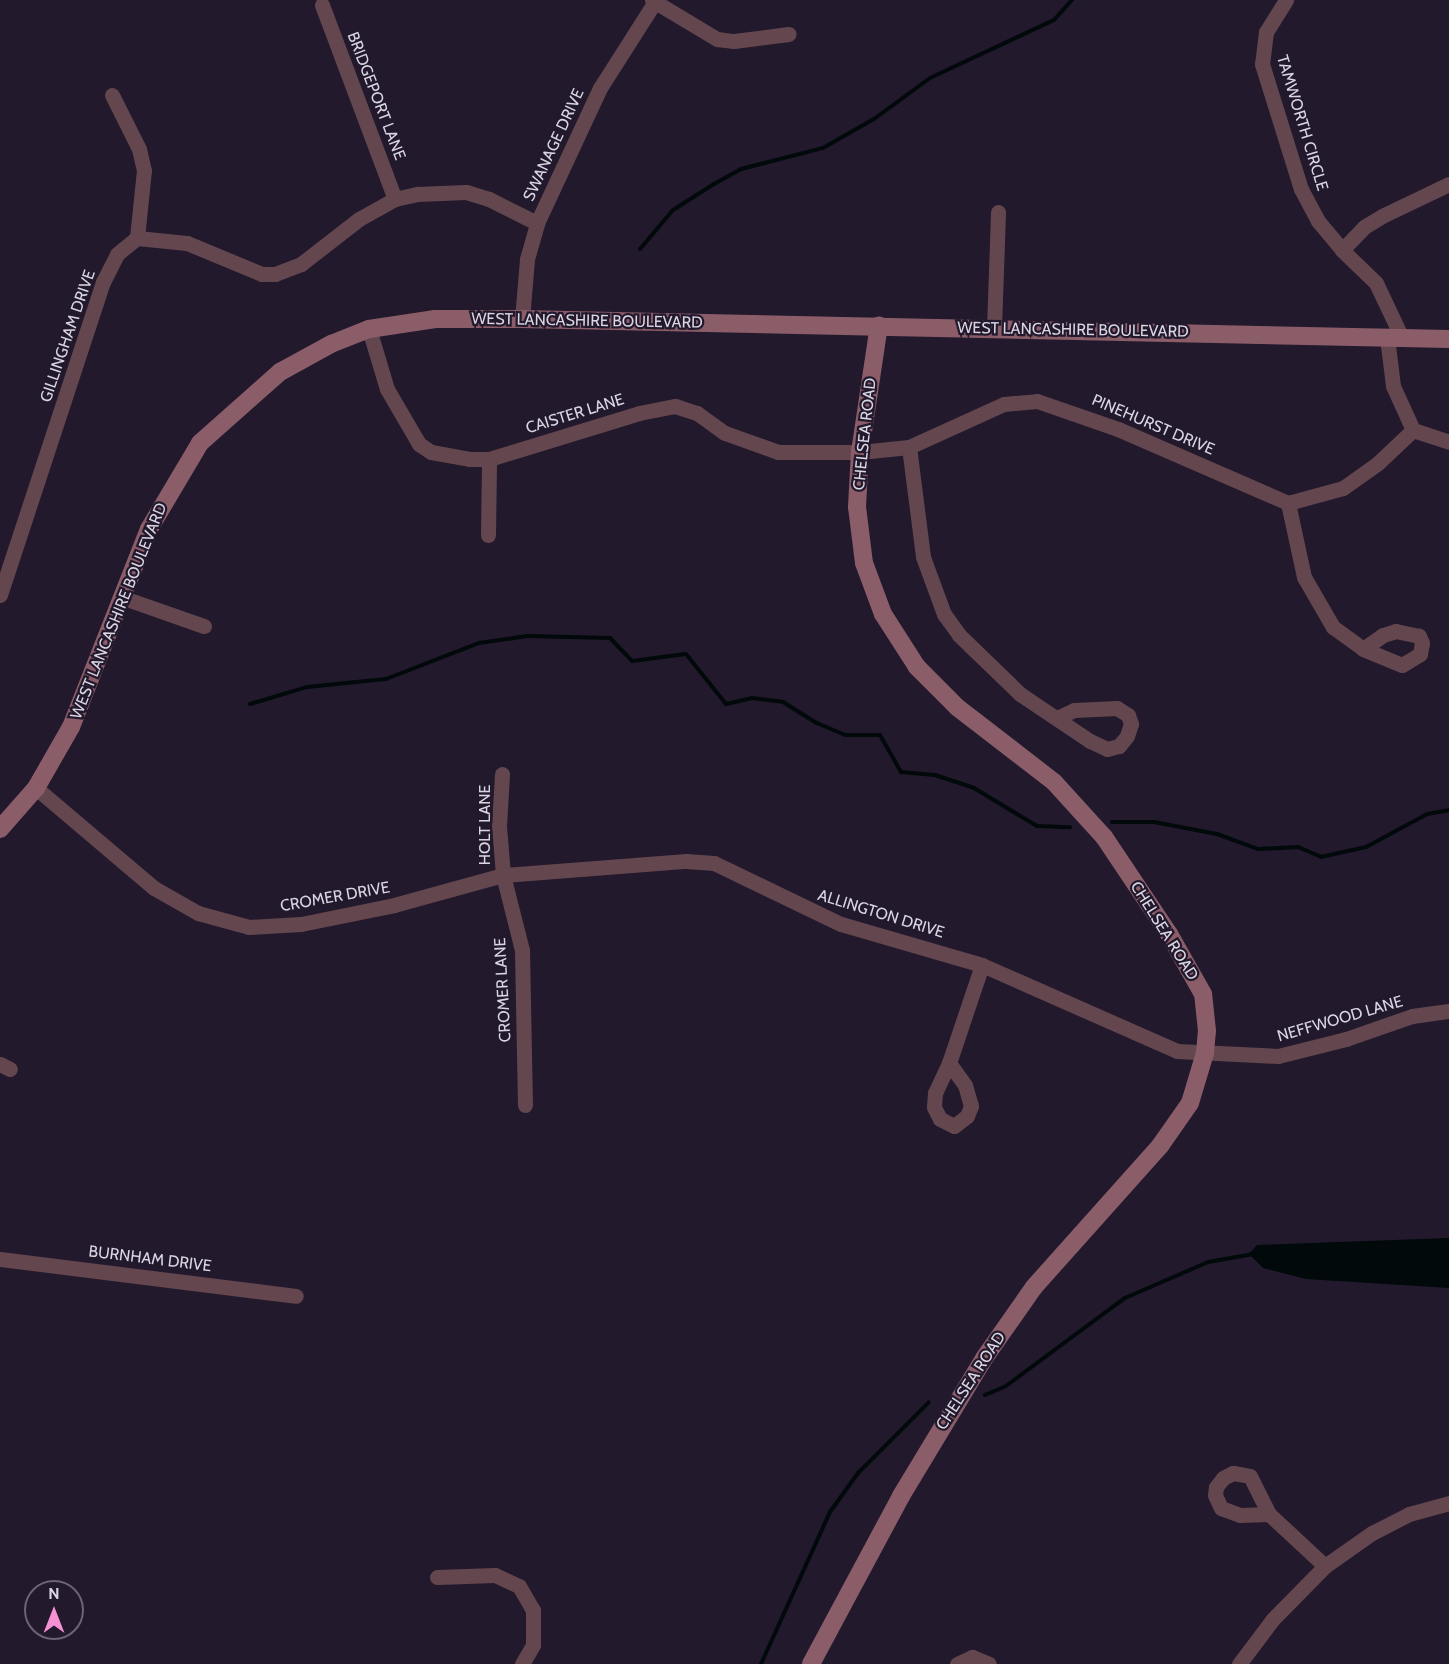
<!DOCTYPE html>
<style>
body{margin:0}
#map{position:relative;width:1449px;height:1664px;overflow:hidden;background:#22192d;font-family:Cabin,sans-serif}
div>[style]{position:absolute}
.water>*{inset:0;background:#01090a}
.stream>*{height:4px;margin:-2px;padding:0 2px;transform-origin:2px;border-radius:2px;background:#01090a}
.street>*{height:15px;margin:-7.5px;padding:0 7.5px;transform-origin:7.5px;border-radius:7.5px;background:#64474e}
.secondary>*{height:18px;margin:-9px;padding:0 9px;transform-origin:9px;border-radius:9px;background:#8b5d69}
span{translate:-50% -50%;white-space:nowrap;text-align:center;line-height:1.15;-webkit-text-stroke:4.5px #22192d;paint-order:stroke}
.street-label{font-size:16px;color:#dad5e3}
.north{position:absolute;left:24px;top:1580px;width:60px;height:60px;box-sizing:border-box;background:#22192d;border:2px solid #6c6476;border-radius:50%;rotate:0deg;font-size:16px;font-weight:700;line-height:24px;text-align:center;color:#dad5e3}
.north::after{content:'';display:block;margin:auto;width:21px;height:27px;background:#f591d3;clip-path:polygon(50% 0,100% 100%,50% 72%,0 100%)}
</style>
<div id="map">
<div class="water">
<i style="clip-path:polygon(1449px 1238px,1449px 1288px,1306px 1279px,1263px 1268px,1249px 1254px,1257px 1245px)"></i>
</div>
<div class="stream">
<i style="left:640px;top:249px;width:51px;rotate:-49.8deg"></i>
<i style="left:673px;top:210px;width:49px;rotate:-32.4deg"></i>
<i style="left:714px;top:184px;width:31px;rotate:-29deg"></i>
<i style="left:741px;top:169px;width:85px;rotate:-14.4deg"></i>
<i style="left:823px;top:148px;width:59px;rotate:-29.6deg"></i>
<i style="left:874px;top:119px;width:69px;rotate:-36.2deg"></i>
<i style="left:930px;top:78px;width:137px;rotate:-25.1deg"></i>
<i style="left:1054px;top:20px;width:27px;rotate:-48deg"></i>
<i style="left:250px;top:704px;width:59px;rotate:-16.6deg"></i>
<i style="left:307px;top:687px;width:79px;rotate:-5.8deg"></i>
<i style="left:386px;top:679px;width:100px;rotate:-21.2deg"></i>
<i style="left:479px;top:643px;width:49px;rotate:-8.1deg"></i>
<i style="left:528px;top:636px;width:82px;rotate:1.4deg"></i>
<i style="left:610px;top:638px;width:32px;rotate:46deg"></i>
<i style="left:632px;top:661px;width:54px;rotate:-7.4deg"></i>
<i style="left:686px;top:654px;width:64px;rotate:51.3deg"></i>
<i style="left:726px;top:704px;width:27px;rotate:-13deg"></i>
<i style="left:752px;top:698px;width:31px;rotate:7deg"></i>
<i style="left:783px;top:702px;width:40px;rotate:32deg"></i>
<i style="left:817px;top:723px;width:30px;rotate:23deg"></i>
<i style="left:845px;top:735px;width:35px"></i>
<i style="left:880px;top:735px;width:43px;rotate:60.4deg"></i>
<i style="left:901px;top:772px;width:34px;rotate:5deg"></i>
<i style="left:935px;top:775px;width:41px;rotate:18.4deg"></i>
<i style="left:974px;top:788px;width:74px;rotate:31.1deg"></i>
<i style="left:1037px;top:826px;width:33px;rotate:2deg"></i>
<i style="left:1112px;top:822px;width:42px"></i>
<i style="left:1154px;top:822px;width:64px;rotate:10.8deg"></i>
<i style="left:1217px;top:834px;width:44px;rotate:20.1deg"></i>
<i style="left:1258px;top:849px;width:40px;rotate:-2.9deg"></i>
<i style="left:1298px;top:847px;width:25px;rotate:23deg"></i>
<i style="left:1321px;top:857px;width:46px;rotate:-12.5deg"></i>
<i style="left:1366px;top:847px;width:69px;rotate:-28.4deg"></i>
<i style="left:1427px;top:814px;width:22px;rotate:-10deg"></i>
<i style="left:985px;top:1395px;width:23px;rotate:-23deg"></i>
<i style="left:1006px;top:1386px;width:148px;rotate:-36.5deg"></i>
<i style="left:1125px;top:1298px;width:90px;rotate:-23.4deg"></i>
<i style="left:1208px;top:1262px;width:46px;rotate:-10.1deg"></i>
<i style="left:761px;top:1664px;width:167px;rotate:-65.6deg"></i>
<i style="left:830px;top:1512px;width:48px;rotate:-54.3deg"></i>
<i style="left:858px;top:1473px;width:100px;rotate:-45deg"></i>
</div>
<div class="street">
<i style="left:652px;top:0;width:76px;rotate:31deg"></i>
<i style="left:717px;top:39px;width:17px;rotate:7deg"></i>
<i style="left:734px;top:41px;width:55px;rotate:-7.3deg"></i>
<i style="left:1286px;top:0;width:38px;rotate:122deg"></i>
<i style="left:1266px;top:32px;width:32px;rotate:97deg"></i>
<i style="left:1262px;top:64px;width:131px;rotate:72.7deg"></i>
<i style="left:1301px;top:189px;width:36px;rotate:62deg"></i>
<i style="left:1318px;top:221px;width:38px;rotate:50deg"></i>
<i style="left:1342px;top:250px;width:32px;rotate:-46deg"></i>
<i style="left:1364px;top:227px;width:21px;rotate:-31deg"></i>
<i style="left:1382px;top:216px;width:74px;rotate:-25.5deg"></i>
<i style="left:322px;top:5px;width:207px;rotate:69.4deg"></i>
<i style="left:112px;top:95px;width:60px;rotate:63.4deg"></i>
<i style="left:139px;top:149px;width:22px;rotate:77deg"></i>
<i style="left:144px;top:170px;width:68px;rotate:95.9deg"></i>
<i style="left:1342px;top:250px;width:47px;rotate:44.1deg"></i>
<i style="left:1376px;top:283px;width:61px;rotate:64.7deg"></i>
<i style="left:522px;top:319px;width:60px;rotate:-85.2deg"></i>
<i style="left:527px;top:259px;width:37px;rotate:-74deg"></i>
<i style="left:537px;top:223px;width:149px;rotate:-65deg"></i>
<i style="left:600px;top:88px;width:104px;rotate:-57.5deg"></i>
<i style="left:994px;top:328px;width:116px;rotate:-88deg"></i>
<i style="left:369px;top:329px;width:63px;rotate:73.3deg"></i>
<i style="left:387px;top:389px;width:64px;rotate:59.8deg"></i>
<i style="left:419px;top:444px;width:14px;rotate:34deg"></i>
<i style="left:431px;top:452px;width:39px;rotate:10deg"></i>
<i style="left:469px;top:459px;width:20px"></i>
<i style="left:489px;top:459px;width:157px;rotate:-17deg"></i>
<i style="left:639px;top:413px;width:37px;rotate:-11deg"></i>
<i style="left:675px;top:406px;width:23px;rotate:18deg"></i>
<i style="left:697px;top:413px;width:34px;rotate:36deg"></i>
<i style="left:725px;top:433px;width:56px;rotate:19.7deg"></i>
<i style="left:778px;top:452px;width:82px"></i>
<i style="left:860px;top:452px;width:49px;rotate:-5.8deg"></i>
<i style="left:909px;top:447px;width:104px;rotate:-24.4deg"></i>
<i style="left:1004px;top:404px;width:33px;rotate:-5deg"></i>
<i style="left:1037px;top:401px;width:86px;rotate:19.1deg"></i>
<i style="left:1118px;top:429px;width:185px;rotate:23.5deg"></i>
<i style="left:1288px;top:503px;width:57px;rotate:-15.3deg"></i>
<i style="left:1343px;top:488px;width:43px;rotate:-35.5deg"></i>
<i style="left:1378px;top:463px;width:48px;rotate:-43.3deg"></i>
<i style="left:1387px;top:337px;width:49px;rotate:83deg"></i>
<i style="left:1393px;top:386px;width:48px;rotate:65.6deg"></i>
<i style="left:1413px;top:430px;width:38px;rotate:18deg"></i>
<i style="left:909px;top:447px;width:111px;rotate:82.7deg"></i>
<i style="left:923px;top:557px;width:61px;rotate:69.8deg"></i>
<i style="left:944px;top:614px;width:26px;rotate:54deg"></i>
<i style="left:959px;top:635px;width:85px;rotate:44deg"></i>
<i style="left:1020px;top:694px;width:84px;rotate:33.9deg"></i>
<i style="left:1090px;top:741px;width:19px;rotate:25deg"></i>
<i style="left:1107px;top:749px;width:12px;rotate:-14deg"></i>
<i style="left:1119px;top:746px;width:13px;rotate:-51deg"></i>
<i style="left:1127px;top:736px;width:13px;rotate:-72deg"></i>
<i style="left:1131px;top:724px;width:9px;rotate:-108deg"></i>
<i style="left:1128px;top:715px;width:13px;rotate:-148deg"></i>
<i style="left:1117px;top:708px;width:43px;rotate:177.3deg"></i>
<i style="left:1074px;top:710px;width:19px;rotate:155deg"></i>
<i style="left:1288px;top:503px;width:76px;rotate:77.8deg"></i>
<i style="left:1304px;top:577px;width:58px;rotate:59.9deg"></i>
<i style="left:1333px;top:627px;width:37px;rotate:36deg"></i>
<i style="left:1363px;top:649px;width:42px;rotate:22.3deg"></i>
<i style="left:1402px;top:665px;width:21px;rotate:-31deg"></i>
<i style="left:1420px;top:654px;width:11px;rotate:-80deg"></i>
<i style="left:1422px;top:643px;width:8px;rotate:-113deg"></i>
<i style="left:1419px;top:636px;width:24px;rotate:-168deg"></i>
<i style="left:1396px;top:631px;width:14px;rotate:163deg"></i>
<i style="left:1383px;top:635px;width:24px;rotate:145deg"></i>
<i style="left:488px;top:535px;width:76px;rotate:-89.2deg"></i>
<i style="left:0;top:595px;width:330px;rotate:-71.8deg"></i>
<i style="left:103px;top:282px;width:31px;rotate:-63deg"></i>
<i style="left:117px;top:254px;width:26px;rotate:-39deg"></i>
<i style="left:137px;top:238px;width:50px;rotate:5.7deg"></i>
<i style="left:187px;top:243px;width:81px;rotate:22.5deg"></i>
<i style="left:262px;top:274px;width:13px"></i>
<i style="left:275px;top:274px;width:28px;rotate:-21deg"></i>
<i style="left:301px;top:264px;width:73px;rotate:-37.8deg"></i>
<i style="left:359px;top:219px;width:41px;rotate:-29.1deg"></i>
<i style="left:395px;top:199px;width:23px;rotate:-13deg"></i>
<i style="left:417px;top:194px;width:49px;rotate:-2.3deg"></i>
<i style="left:466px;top:192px;width:24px;rotate:17deg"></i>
<i style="left:489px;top:199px;width:54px;rotate:26.6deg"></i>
<i style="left:121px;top:597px;width:88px;rotate:19.3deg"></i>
<i style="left:502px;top:774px;width:52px;rotate:93.3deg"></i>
<i style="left:499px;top:826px;width:49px;rotate:85.3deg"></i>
<i style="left:503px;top:875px;width:77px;rotate:75.8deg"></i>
<i style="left:522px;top:950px;width:155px;rotate:88.9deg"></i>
<i style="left:36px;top:788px;width:155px;rotate:40.3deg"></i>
<i style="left:154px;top:888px;width:51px;rotate:29.6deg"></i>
<i style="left:198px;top:913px;width:53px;rotate:15.4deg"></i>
<i style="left:249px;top:927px;width:52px;rotate:-3.3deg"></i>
<i style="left:301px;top:924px;width:95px;rotate:-11.5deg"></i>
<i style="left:394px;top:905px;width:113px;rotate:-15.4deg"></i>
<i style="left:503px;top:875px;width:184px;rotate:-4.4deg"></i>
<i style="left:686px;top:861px;width:28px;rotate:4deg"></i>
<i style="left:714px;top:863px;width:141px;rotate:25.7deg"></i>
<i style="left:841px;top:924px;width:147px;rotate:16.2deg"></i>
<i style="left:982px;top:965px;width:213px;rotate:23.8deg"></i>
<i style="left:1177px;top:1051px;width:101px;rotate:2.8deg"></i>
<i style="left:1278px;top:1056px;width:70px;rotate:-14deg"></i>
<i style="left:1346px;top:1039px;width:70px;rotate:-19.2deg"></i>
<i style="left:1412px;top:1016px;width:37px;rotate:-8deg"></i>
<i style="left:949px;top:1063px;width:27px;rotate:54deg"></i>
<i style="left:965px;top:1085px;width:22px;rotate:74deg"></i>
<i style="left:971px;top:1106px;width:11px;rotate:112deg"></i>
<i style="left:967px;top:1116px;width:16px;rotate:142deg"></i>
<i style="left:954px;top:1126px;width:16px;rotate:-153deg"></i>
<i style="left:940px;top:1119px;width:13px;rotate:-117deg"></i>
<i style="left:934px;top:1107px;width:14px;rotate:-86deg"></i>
<i style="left:935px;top:1093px;width:33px;rotate:-65deg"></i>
<i style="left:949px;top:1063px;width:103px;rotate:-71.4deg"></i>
<i style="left:0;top:1064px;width:11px;rotate:27deg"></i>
<i style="left:0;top:1259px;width:298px;rotate:7.1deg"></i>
<i style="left:1269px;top:1514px;width:29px;rotate:178deg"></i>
<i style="left:1240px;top:1515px;width:20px;rotate:-160deg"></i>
<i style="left:1221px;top:1508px;width:14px;rotate:-115deg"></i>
<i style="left:1215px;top:1495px;width:8px;rotate:-83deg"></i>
<i style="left:1216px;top:1487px;width:11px;rotate:-52deg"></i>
<i style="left:1223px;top:1478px;width:11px;rotate:-27deg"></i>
<i style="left:1233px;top:1473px;width:17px;rotate:10deg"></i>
<i style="left:1250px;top:1476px;width:42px;rotate:63.4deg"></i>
<i style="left:1269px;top:1514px;width:76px;rotate:42.9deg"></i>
<i style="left:437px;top:1577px;width:58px;rotate:-2deg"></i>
<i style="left:495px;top:1575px;width:26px;rotate:25deg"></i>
<i style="left:519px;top:1586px;width:28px;rotate:60deg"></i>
<i style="left:533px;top:1610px;width:35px;rotate:90deg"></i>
<i style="left:533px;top:1645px;width:22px;rotate:120deg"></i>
<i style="left:957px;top:1664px;width:17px;rotate:-25deg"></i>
<i style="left:972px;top:1657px;width:18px;rotate:22deg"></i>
<i style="left:1239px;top:1664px;width:56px;rotate:-52.9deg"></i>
<i style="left:1273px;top:1619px;width:74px;rotate:-45.5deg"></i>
<i style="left:1325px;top:1566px;width:57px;rotate:-35.1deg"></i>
<i style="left:1372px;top:1533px;width:42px;rotate:-27.2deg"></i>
<i style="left:1409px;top:1514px;width:41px;rotate:-15.4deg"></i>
</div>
<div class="secondary">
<i style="left:0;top:829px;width:55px;rotate:-48.7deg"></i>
<i style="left:36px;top:788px;width:70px;rotate:-60.2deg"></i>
<i style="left:71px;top:727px;width:213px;rotate:-68.5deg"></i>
<i style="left:149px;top:529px;width:100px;rotate:-59.3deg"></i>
<i style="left:200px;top:443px;width:107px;rotate:-41.6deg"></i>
<i style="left:280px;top:372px;width:58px;rotate:-28.8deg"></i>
<i style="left:331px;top:344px;width:41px;rotate:-21.5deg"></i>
<i style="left:369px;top:329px;width:67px;rotate:-8.6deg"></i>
<i style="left:435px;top:319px;width:87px"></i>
<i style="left:522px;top:319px;width:927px;rotate:1.24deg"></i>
<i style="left:811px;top:1664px;width:191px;rotate:-61.8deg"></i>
<i style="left:901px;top:1496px;width:162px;rotate:-58.9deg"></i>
<i style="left:985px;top:1357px;width:85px;rotate:-55deg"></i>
<i style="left:1034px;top:1287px;width:189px;rotate:-48.2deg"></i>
<i style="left:1160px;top:1146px;width:52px;rotate:-55.1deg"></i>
<i style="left:1190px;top:1103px;width:52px;rotate:-73.3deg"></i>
<i style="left:1205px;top:1053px;width:22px;rotate:-85deg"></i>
<i style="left:1207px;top:1031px;width:37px;rotate:-96deg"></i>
<i style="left:1203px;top:994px;width:69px;rotate:-119.5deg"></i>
<i style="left:1169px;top:934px;width:117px;rotate:-123.8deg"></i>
<i style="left:1104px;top:837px;width:74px;rotate:-132.3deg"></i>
<i style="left:1054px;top:782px;width:123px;rotate:-142.3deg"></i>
<i style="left:957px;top:707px;width:57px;rotate:-135deg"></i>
<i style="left:917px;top:667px;width:63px;rotate:-122.7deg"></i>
<i style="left:883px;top:614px;width:54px;rotate:-110.4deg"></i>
<i style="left:864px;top:563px;width:56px;rotate:-97.1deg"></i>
<i style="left:857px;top:507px;width:55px;rotate:-86.9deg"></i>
<i style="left:860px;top:452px;width:128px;rotate:-81.5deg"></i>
</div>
<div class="street-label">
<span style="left:376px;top:96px;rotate:69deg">BRIDGEPORT LANE</span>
<span style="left:1302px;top:123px;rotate:73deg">TAMWORTH CIRCLE</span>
<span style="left:554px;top:145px;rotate:-65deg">SWANAGE DRIVE</span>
<span style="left:587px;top:321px;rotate:1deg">WEST LANCASHIRE BOULEVARD</span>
<span style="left:1073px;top:330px;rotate:1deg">WEST LANCASHIRE BOULEVARD</span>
<span style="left:68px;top:336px;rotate:-71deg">GILLINGHAM DRIVE</span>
<span style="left:575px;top:414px;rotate:-17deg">CAISTER LANE</span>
<span style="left:1153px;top:425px;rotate:23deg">PINEHURST DRIVE</span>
<span style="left:865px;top:434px;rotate:-84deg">CHELSEA ROAD</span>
<span style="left:119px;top:611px;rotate:-68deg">WEST LANCASHIRE BOULEVARD</span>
<span style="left:485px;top:825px;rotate:-90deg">HOLT LANE</span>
<span style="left:335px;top:897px;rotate:-10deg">CROMER DRIVE</span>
<span style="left:881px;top:914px;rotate:17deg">ALLINGTON DRIVE</span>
<span style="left:1164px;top:931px;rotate:58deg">CHELSEA ROAD</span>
<span style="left:503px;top:990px;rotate:-93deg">CROMER LANE</span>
<span style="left:1340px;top:1019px;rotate:-16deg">NEFFWOOD LANE</span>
<span style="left:150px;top:1259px;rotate:7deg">BURNHAM DRIVE</span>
<span style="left:971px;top:1381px;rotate:-57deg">CHELSEA ROAD</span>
</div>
<div class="north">N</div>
</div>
